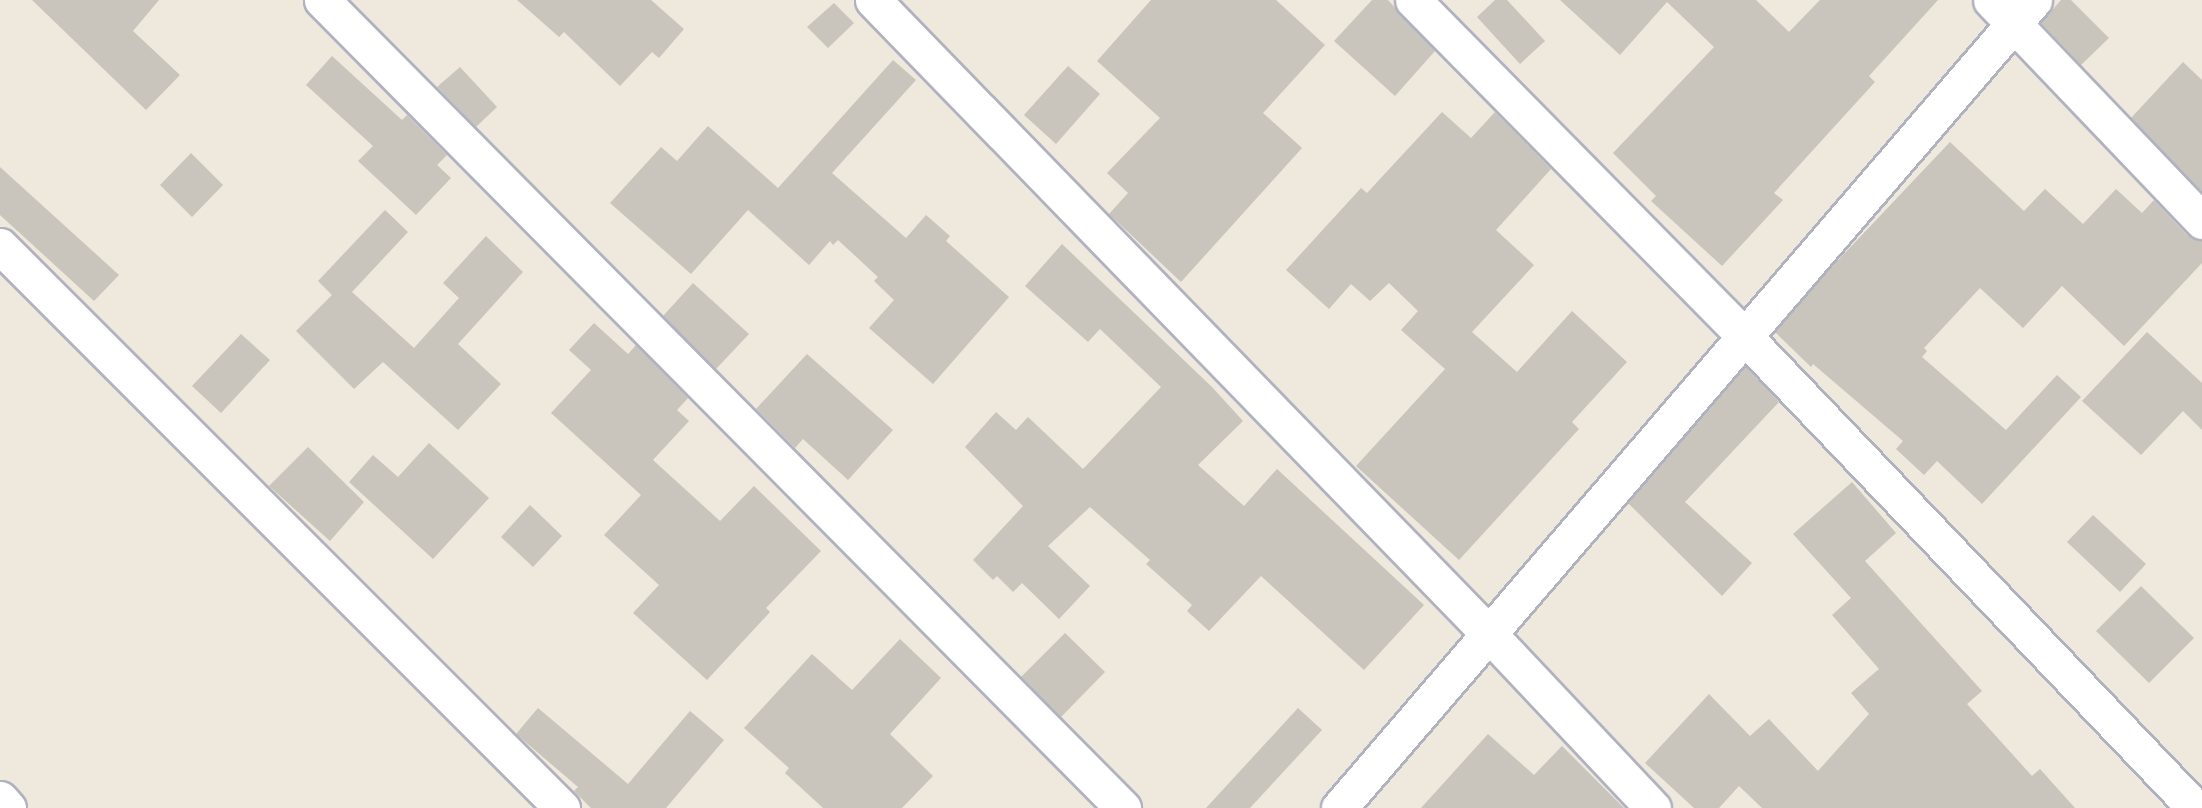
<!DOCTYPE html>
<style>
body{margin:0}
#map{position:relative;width:2202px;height:808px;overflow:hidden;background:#eee8dd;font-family:"Exo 2",sans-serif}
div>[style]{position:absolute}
.building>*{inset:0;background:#c9c5bd}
.roads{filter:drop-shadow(2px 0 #b1b2bf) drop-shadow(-2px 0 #b1b2bf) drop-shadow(0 2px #b1b2bf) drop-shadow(0 -2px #b1b2bf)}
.street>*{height:35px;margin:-17.5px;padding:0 17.5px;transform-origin:17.5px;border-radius:17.5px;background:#fff}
span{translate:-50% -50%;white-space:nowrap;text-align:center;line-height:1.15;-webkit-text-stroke:7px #fff;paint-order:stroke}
</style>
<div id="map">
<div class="building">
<i style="clip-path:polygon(32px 0,159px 0,133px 31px,180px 75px,146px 110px)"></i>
<i style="clip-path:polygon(517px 0,651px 0,684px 29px,659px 58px,652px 52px,620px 86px,564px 32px,559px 37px)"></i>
<i style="clip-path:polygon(1151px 0,1276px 0,1325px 45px,1263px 113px,1302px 148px,1181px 282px,1109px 214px,1128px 193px,1107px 173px,1160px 118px,1097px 61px)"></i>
<i style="clip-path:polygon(1372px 0,1388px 0,1435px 51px,1395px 96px,1334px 41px)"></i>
<i style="clip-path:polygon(1495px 0,1507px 0,1545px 41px,1520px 64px,1477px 17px)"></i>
<i style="clip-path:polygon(1560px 0,1756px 0,1789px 32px,1820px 0,1938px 0,1869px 76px,1875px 82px,1774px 193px,1783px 200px,1722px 266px,1651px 201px,1656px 196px,1613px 153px,1714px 47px,1667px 2px,1620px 55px)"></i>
<i style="clip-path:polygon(2061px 0,2071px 0,2109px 38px,2081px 65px,2041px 23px)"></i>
<i style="clip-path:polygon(834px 3px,854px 23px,828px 48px,807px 27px)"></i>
<i style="clip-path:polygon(332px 56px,402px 120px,407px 115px,447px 155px,437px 165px,451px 178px,416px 215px,358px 161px,373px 146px,306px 85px)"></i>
<i style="clip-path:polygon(893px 60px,916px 80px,832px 173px,906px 238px,926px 215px,950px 236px,946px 241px,1009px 297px,933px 384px,869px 328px,894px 300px,874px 281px,878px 277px,838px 240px,833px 245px,830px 241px,809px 265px,748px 210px,691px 274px,610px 203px,661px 147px,677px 161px,708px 126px,778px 188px)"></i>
<i style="clip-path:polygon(2183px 62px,2202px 80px,2202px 192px,2131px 118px)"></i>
<i style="clip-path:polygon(1068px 66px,1100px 94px,1056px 144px,1024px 115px)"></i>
<i style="clip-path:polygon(460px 67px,497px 107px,476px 127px,437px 87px)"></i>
<i style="clip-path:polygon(1442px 112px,1471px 138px,1495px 112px,1551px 169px,1496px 230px,1534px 265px,1472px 332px,1517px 372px,1572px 311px,1627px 362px,1572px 422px,1579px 429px,1459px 560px,1356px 466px,1445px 369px,1401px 330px,1418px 311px,1389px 283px,1370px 301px,1351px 284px,1329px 309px,1286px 270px,1361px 188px,1367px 193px)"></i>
<i style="clip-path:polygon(1950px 142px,2024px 211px,2045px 189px,2083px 224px,2116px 189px,2142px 213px,2154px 200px,2187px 235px,2202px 241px,2202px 263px,2124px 346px,2062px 286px,2023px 328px,1980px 288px,1924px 348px,1927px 351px,1922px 357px,2006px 430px,2057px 375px,2081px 397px,1982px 504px,1937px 461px,1924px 475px,1896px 449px,1903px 441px,1813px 364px,1811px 367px,1775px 332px,1825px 274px)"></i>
<i style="clip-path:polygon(191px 153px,223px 185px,192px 217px,160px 185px)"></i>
<i style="clip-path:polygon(0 167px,119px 275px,94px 301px,0 215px)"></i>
<i style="clip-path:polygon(385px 210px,408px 232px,352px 292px,414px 348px,459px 298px,443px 283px,486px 236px,523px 272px,458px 344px,501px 384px,458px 430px,383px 362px,354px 389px,296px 331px,332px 295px,318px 281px)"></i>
<i style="clip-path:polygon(1062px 244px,1212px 387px,1243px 421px,1198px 465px,1244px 506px,1277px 469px,1424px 605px,1364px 670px,1261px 576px,1209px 631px,1187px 611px,1192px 605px,1146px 564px,1150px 560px,1090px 507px,1048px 546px,1090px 586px,1059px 619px,1022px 583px,1013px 592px,997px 576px,993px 580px,973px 560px,1023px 506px,965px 447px,996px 412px,1016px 430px,1028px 417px,1083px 469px,1161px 387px,1100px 329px,1088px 342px,1025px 286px)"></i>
<i style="clip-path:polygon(693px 283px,749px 334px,716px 369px,663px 316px)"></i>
<i style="clip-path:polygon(594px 323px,628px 354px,636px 345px,688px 398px,677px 410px,689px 421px,653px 460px,720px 521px,754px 486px,821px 551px,766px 608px,770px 612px,707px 680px,633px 613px,659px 585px,604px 535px,641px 495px,551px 413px,591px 370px,569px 350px)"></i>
<i style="clip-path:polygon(2147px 332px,2202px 383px,2202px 430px,2183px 411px,2141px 455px,2082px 401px)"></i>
<i style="clip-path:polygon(241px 334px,270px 360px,221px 413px,192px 386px)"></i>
<i style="clip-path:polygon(807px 354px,893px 430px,848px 480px,803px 439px,795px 448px,756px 409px)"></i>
<i style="clip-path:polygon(1745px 366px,1779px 402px,1685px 502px,1752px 563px,1722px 596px,1628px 503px)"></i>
<i style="clip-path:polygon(429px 443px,489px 498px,433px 559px,349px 482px,373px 455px,398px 477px)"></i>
<i style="clip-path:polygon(308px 447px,364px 502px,330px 541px,269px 486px)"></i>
<i style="clip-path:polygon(1852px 482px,1896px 533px,1865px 561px,1982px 691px,1967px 704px,2032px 776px,2040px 769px,2075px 808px,1762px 808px,1739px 786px,1719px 808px,1694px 808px,1645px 763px,1709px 694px,1750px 736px,1769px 719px,1818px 771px,1869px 714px,1851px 693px,1879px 669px,1832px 615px,1851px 598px,1793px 534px)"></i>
<i style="clip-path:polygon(530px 505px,562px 536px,533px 567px,501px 537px)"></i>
<i style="clip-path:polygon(2093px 515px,2146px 564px,2120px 592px,2067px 542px)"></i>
<i style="clip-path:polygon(2141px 586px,2194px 638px,2149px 683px,2096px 631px)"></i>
<i style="clip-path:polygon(1065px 633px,1105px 672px,1061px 717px,1021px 677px)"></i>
<i style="clip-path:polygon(900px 639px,941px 678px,890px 734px,933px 776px,902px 808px,823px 808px,785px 773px,789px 768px,744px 728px,812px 654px,852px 690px)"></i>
<i style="clip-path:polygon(538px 708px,628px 784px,690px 711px,724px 740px,666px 808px,591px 808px,574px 791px,578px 787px,516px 734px)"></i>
<i style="clip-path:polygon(1298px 708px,1322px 730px,1250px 808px,1206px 808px)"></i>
<i style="clip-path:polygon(1488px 734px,1534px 775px,1562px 746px,1624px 808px,1421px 808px)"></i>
</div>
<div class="roads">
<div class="street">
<i style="left:322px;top:0;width:1138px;rotate:45.25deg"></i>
<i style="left:873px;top:0;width:884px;rotate:45.83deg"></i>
<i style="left:1489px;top:634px;width:239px;rotate:46.7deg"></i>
<i style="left:1413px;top:0;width:473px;rotate:45.4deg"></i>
<i style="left:1745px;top:337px;width:651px;rotate:46.31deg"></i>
<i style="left:1991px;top:0;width:306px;rotate:46.3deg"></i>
<i style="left:0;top:246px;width:795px;rotate:45deg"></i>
<i style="left:0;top:799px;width:12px;rotate:48deg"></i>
<i style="left:1339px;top:808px;width:1066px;rotate:-49.3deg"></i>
</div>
</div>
</div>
